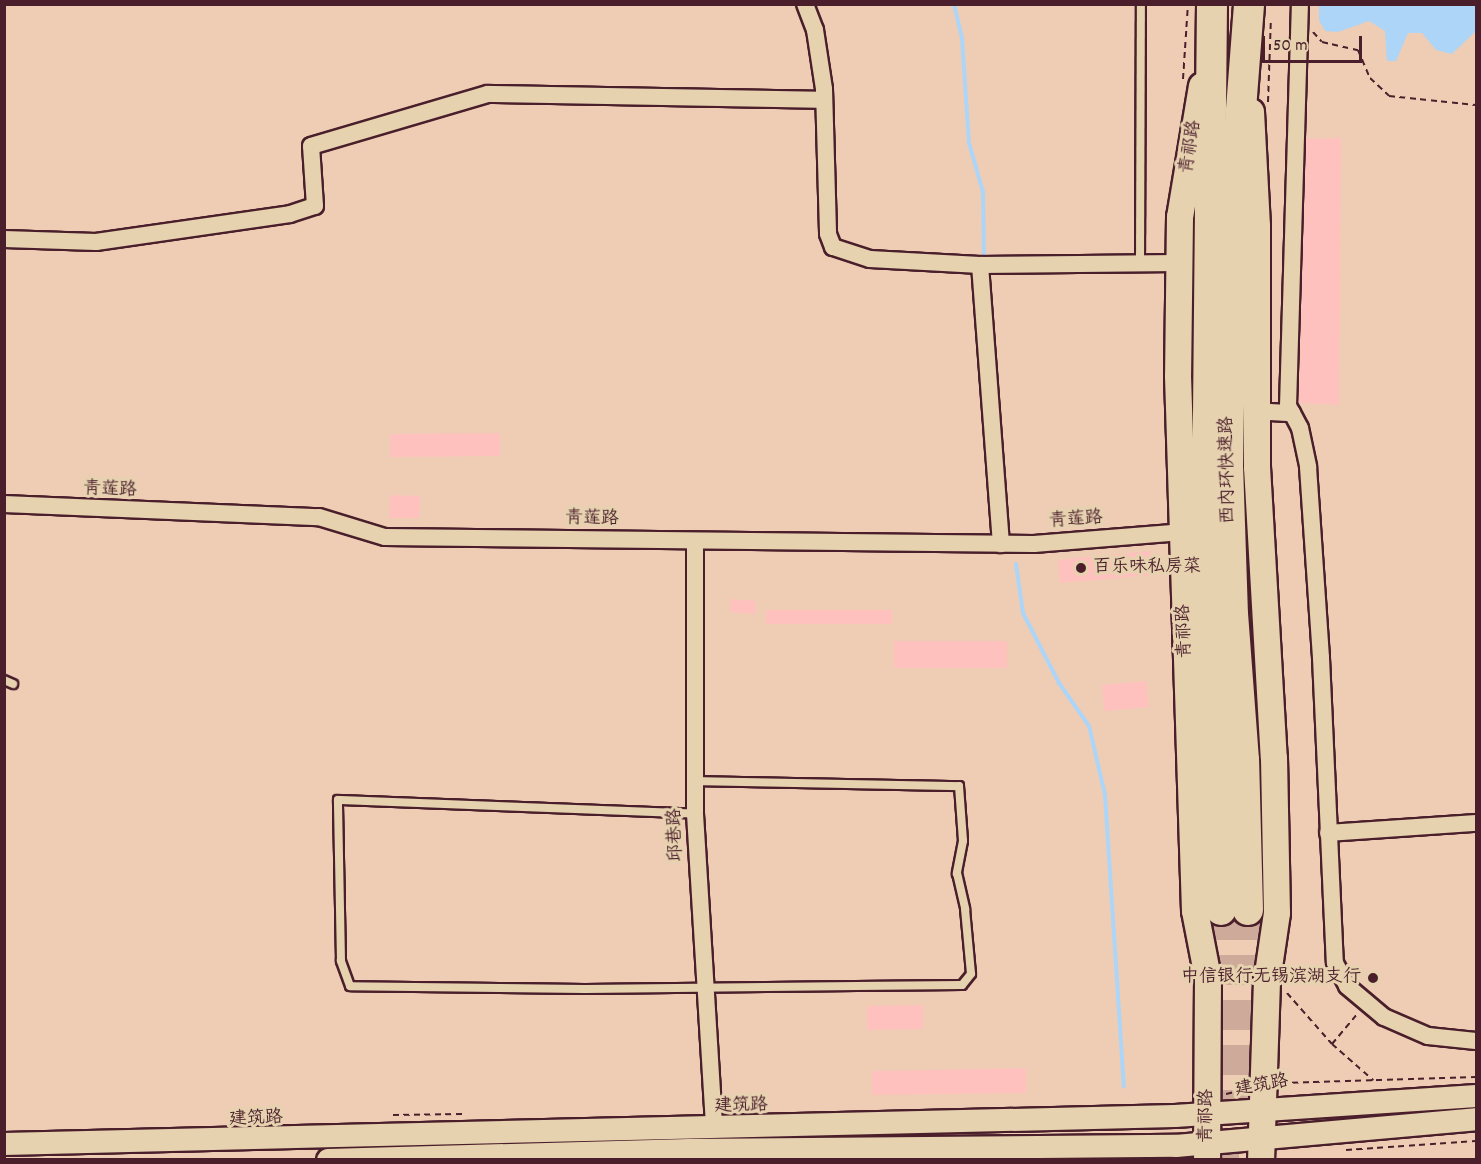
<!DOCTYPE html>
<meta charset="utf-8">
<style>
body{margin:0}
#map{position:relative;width:1481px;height:1164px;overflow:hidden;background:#eecdb4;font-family:Dekko,"LXGW WenKai TC",sans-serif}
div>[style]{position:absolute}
.water>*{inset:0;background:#add5f8}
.stream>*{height:4px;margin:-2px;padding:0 2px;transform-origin:2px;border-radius:2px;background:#add5f8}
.building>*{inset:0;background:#fec1bd}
.highway-tunnel>*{height:30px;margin-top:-15px;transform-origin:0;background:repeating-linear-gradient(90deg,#cdaa99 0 30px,transparent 0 45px)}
.path>*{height:2px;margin-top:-1px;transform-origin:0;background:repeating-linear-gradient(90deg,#4a1f2b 0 6px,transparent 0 10.5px)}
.roads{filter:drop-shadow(2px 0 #4a1f2b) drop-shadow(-2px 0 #4a1f2b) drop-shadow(0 2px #4a1f2b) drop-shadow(0 -2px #4a1f2b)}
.lane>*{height:8px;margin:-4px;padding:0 4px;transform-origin:4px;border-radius:4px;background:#e7d2b0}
.street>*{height:16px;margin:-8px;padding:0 8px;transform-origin:8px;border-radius:8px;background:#e7d2b0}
.secondary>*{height:22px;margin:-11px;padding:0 11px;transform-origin:11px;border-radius:11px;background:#e7d2b0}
.primary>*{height:26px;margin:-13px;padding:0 13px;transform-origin:13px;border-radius:13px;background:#e7d2b0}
.highway>*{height:30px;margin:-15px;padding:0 15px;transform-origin:15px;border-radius:15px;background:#e7d2b0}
.dots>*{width:16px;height:16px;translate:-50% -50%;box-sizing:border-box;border:3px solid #e7d2b0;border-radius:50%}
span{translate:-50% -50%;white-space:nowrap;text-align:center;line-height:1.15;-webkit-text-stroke:6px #e7d2b0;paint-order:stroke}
.street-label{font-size:18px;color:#4a1f2b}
.poi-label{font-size:18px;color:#4a1f2b}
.left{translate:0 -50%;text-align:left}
.right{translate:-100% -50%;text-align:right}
.frame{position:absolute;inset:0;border:6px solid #4a1f2b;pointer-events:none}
.scale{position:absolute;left:1262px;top:36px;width:100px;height:27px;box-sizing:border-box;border:3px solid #4a1f2b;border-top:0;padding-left:8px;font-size:18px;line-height:21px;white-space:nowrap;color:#4a1f2b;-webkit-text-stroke:4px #e7d2b0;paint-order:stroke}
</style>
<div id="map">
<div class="water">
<i style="clip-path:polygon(1319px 5px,1476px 5px,1476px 31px,1452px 54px,1436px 50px,1422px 33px,1408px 33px,1396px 61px,1387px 61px,1385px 31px,1369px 21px,1338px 32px,1325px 31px,1319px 20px)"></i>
</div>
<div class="stream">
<i style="left:954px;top:4px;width:35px;rotate:77deg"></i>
<i style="left:962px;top:38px;width:105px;rotate:86.2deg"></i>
<i style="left:969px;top:143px;width:51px;rotate:74.1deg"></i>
<i style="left:983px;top:192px;width:62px;rotate:89.1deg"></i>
<i style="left:1016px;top:564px;width:49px;rotate:81.9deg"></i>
<i style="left:1023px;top:613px;width:79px;rotate:62.8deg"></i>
<i style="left:1059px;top:683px;width:52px;rotate:55.1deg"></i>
<i style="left:1089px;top:726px;width:71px;rotate:76.9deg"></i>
<i style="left:1105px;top:795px;width:292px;rotate:86.3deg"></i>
</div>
<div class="building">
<i style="clip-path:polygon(1341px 138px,1339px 405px,1299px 403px,1306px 139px)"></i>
<i style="clip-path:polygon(500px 433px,500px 456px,390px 457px,390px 434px)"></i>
<i style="clip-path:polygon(390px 495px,420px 496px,419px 518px,389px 518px)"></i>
<i style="clip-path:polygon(1150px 551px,1152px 575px,1060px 583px,1058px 560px)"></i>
<i style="clip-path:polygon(731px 599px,756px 601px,755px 614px,730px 612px)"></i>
<i style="clip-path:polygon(766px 610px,892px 610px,892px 624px,766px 624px)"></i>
<i style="clip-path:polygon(894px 641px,1007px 641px,1007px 668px,894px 668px)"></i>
<i style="clip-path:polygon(1146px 681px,1149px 707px,1104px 711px,1102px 685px)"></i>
<i style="clip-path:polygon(923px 1005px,923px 1029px,867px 1030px,867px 1006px)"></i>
<i style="clip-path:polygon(1026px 1068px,1026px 1093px,872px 1095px,872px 1071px)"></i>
</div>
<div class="highway-tunnel">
<i style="left:1221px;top:910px;width:250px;rotate:89.3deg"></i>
<i style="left:1248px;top:910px;width:232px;rotate:89.5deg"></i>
</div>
<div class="path">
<i style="left:1313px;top:32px;width:13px;rotate:48deg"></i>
<i style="left:1322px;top:42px;width:37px;rotate:13deg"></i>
<i style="left:1358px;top:50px;width:30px;rotate:67deg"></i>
<i style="left:1370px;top:78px;width:26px;rotate:43deg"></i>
<i style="left:1389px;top:96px;width:87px;rotate:5.9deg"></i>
<i style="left:1183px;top:79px;width:75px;rotate:-86.2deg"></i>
<i style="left:1268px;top:102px;width:84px;rotate:-88deg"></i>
<i style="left:1287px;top:993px;width:68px;rotate:48.6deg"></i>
<i style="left:1332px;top:1044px;width:55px;rotate:41.3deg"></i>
<i style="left:1332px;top:1044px;width:39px;rotate:-50deg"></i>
<i style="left:1282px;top:1083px;width:194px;rotate:-1.8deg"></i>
<i style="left:1226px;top:1094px;width:18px;rotate:-13deg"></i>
<i style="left:393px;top:1115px;width:69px;rotate:-0.8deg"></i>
<i style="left:1346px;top:1150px;width:130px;rotate:-4deg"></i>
</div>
<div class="roads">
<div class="lane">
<i style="left:1140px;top:263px;width:259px;rotate:-89.8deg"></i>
<i style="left:4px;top:680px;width:10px;rotate:24deg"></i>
<i style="left:695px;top:781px;width:264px;rotate:1.1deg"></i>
<i style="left:959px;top:786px;width:55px;rotate:85.8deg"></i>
<i style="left:963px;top:841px;width:33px;rotate:101deg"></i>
<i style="left:957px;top:873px;width:37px;rotate:77deg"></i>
<i style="left:965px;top:909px;width:65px;rotate:84.7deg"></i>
<i style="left:971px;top:974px;width:14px;rotate:129deg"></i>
<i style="left:962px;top:985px;width:377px;rotate:179.4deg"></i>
<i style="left:585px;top:989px;width:235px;rotate:-179.3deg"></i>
<i style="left:350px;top:986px;width:27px;rotate:-110deg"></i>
<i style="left:341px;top:961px;width:161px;rotate:-91.1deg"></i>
<i style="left:338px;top:800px;width:357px;rotate:2.2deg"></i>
</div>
<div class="street">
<i style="left:805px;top:4px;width:28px;rotate:69deg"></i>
<i style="left:815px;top:30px;width:60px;rotate:81.3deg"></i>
<i style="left:824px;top:89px;width:145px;rotate:88.4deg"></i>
<i style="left:828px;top:234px;width:14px;rotate:69deg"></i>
<i style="left:833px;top:247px;width:39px;rotate:18deg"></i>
<i style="left:870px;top:259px;width:110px;rotate:3.1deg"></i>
<i style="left:980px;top:265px;width:198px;rotate:-0.6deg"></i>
<i style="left:4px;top:239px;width:92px;rotate:1.9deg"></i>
<i style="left:96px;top:242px;width:196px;rotate:-8.2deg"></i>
<i style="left:290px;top:214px;width:26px;rotate:-18deg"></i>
<i style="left:315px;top:206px;width:60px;rotate:-93.8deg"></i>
<i style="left:311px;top:146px;width:184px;rotate:-16.4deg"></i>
<i style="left:488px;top:94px;width:336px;rotate:1deg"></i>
<i style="left:980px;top:265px;width:280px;rotate:85.7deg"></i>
<i style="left:1270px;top:412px;width:22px;rotate:3deg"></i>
<i style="left:1292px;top:413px;width:17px;rotate:62deg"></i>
<i style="left:1300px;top:428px;width:40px;rotate:78deg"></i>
<i style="left:1308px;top:467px;width:191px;rotate:86.1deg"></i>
<i style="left:1321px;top:658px;width:305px;rotate:87.4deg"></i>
<i style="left:1335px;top:963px;width:26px;rotate:62deg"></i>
<i style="left:1347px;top:986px;width:48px;rotate:40deg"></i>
<i style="left:1384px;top:1017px;width:48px;rotate:23.4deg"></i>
<i style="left:1428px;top:1036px;width:48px;rotate:5.9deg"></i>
<i style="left:1292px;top:413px;width:8px;rotate:-120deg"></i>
<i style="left:1288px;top:406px;width:402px;rotate:-88.3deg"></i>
<i style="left:4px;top:504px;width:315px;rotate:2.4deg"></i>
<i style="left:319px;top:517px;width:69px;rotate:16.9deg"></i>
<i style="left:385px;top:537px;width:649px;rotate:0.62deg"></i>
<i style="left:1034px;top:544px;width:148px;rotate:-4.6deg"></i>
<i style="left:695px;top:541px;width:273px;rotate:90deg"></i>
<i style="left:695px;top:814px;width:312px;rotate:86.5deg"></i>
<i style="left:1328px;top:833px;width:148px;rotate:-3.9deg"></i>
</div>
<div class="secondary">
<i style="left:4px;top:1144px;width:1171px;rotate:-1.37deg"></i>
<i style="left:1175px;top:1116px;width:302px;rotate:-3.8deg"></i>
<i style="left:328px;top:1160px;width:362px;rotate:-1.6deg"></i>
<i style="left:690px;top:1150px;width:486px;rotate:-0.5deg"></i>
<i style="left:1176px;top:1146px;width:301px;rotate:-5.1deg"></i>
</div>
<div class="primary">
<i style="left:1202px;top:86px;width:133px;rotate:99.5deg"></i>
<i style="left:1180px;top:217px;width:159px;rotate:90.7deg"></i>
<i style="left:1178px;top:376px;width:535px;rotate:88.18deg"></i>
<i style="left:1195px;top:911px;width:68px;rotate:79deg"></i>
<i style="left:1208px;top:978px;width:182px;rotate:90.3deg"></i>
<i style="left:1251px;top:112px;width:114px;rotate:87deg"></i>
<i style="left:1257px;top:226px;width:241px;rotate:90deg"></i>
<i style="left:1257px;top:467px;width:291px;rotate:86.7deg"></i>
<i style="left:1274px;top:758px;width:155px;rotate:88.9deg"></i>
<i style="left:1277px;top:913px;width:69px;rotate:98.4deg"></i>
<i style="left:1267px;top:981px;width:179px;rotate:91.9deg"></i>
</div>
<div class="highway">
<i style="left:1212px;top:4px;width:612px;rotate:90.56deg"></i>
<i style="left:1206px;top:616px;width:146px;rotate:85.7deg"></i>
<i style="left:1217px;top:762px;width:148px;rotate:88.5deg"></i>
<i style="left:1248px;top:910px;width:150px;rotate:-91.5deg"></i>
<i style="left:1244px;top:760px;width:145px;rotate:-94.3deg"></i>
<i style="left:1233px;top:615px;width:147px;rotate:-91.9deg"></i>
<i style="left:1228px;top:468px;width:242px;rotate:-89.1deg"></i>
<i style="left:1232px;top:226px;width:223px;rotate:-85.6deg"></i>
</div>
</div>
<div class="dots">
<i style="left:1081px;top:568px;background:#4a1f2b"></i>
<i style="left:1373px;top:978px;background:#4a1f2b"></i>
</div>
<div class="street-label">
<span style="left:1192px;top:147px;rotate:-81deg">青祁路</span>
<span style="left:1229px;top:470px;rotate:-91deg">西内环快速路</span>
<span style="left:110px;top:491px;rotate:2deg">青莲路</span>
<span style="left:592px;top:520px;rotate:1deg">青莲路</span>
<span style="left:1076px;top:521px;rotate:-4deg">青莲路</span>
<span style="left:1186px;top:631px;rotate:-92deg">青祁路</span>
<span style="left:677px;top:835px;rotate:-92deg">邱巷路</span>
<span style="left:1262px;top:1087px;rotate:-10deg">建筑路</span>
<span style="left:741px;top:1107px;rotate:-1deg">建筑路</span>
<span style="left:1208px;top:1116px;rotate:-89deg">青祁路</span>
<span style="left:256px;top:1120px;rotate:-2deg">建筑路</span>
</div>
<div class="poi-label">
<span class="left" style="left:1093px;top:568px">百乐味私房菜</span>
<span class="right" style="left:1361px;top:978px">中信银行无锡滨湖支行</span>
</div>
<div class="frame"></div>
<div class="scale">50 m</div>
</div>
